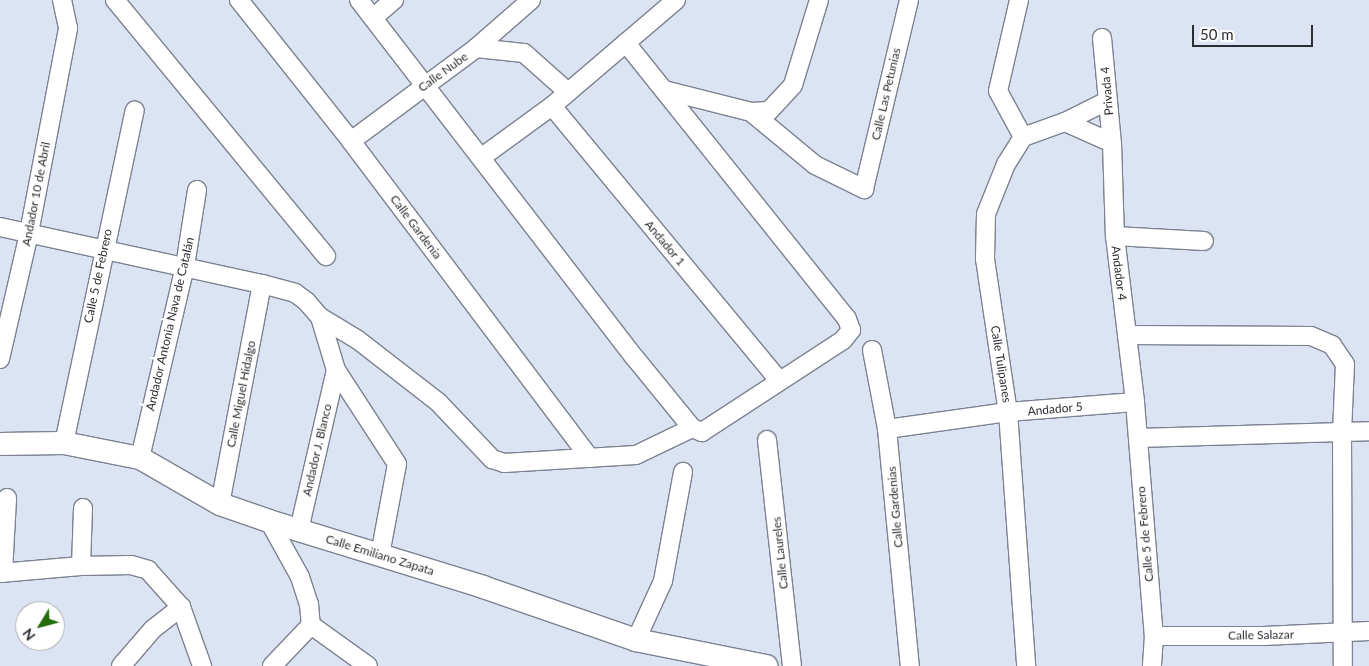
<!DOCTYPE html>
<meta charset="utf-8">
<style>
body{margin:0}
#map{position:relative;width:1369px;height:666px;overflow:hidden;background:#dce4f3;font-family:Lato,sans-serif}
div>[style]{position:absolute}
.roads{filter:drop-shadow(1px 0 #7c8290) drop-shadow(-1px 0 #7c8290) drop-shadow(0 1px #7c8290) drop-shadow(0 -1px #7c8290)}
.minor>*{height:18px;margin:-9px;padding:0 9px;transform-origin:9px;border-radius:9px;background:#fff}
.tertiary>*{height:22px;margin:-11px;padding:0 11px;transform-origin:11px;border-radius:11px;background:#fff}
span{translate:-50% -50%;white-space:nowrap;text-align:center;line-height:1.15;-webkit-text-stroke:5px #fff;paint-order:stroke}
.street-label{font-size:12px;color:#2a2d32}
.north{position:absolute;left:15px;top:601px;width:50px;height:50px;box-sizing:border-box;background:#fff;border:1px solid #aaabad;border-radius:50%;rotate:233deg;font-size:14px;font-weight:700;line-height:20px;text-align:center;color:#2a2d32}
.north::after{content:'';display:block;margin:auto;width:18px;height:22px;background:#236c09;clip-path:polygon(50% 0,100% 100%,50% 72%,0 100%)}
.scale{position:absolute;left:1192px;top:25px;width:121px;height:22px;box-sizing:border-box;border:2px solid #2a2d32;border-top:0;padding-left:6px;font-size:15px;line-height:18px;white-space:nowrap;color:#2a2d32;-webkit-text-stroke:4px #fff;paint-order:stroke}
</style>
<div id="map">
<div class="roads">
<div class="minor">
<i style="left:115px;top:0;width:332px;rotate:50.5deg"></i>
<i style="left:239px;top:0;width:180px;rotate:51.5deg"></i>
<i style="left:351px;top:141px;width:397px;rotate:53deg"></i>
<i style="left:359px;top:0;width:452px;rotate:52.4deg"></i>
<i style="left:635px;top:358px;width:90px;rotate:50.8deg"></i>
<i style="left:692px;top:428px;width:11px;rotate:22deg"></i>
<i style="left:702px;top:432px;width:168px;rotate:-33.1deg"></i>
<i style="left:843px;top:340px;width:13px;rotate:-51deg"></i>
<i style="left:851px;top:330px;width:12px;rotate:-110deg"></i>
<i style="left:847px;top:319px;width:354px;rotate:-128.7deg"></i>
<i style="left:1019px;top:0;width:93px;rotate:103deg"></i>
<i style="left:998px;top:91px;width:52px;rotate:61.5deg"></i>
<i style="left:1023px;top:137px;width:32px;rotate:122deg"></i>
<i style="left:1006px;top:164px;width:54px;rotate:111.8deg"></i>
<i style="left:986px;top:214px;width:45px;rotate:91.3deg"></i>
<i style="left:985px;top:259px;width:155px;rotate:81.5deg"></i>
<i style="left:1008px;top:412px;width:255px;rotate:85.9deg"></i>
<i style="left:373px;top:18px;width:28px;rotate:-41deg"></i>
<i style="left:1102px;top:38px;width:105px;rotate:84.6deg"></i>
<i style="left:1112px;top:143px;width:93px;rotate:88.2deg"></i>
<i style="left:1115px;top:236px;width:167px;rotate:83.1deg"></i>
<i style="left:1135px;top:402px;width:235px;rotate:85.4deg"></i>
<i style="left:1154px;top:636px;width:30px;rotate:94deg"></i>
<i style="left:476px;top:48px;width:48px;rotate:5.9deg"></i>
<i style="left:524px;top:53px;width:59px;rotate:41.6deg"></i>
<i style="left:664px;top:90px;width:90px;rotate:14.2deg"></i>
<i style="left:751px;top:112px;width:83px;rotate:39.6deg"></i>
<i style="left:815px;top:165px;width:55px;rotate:26.1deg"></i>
<i style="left:864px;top:189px;width:194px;rotate:-76.6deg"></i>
<i style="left:552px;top:106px;width:354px;rotate:50.4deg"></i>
<i style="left:751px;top:112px;width:18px;rotate:-3deg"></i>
<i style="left:769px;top:111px;width:35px;rotate:-47deg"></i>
<i style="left:793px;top:85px;width:89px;rotate:-73deg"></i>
<i style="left:1065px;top:122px;width:51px;rotate:24.1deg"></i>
<i style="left:1023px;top:137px;width:45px;rotate:-19.7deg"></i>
<i style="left:1065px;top:122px;width:47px;rotate:-26.6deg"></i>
<i style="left:351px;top:141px;width:156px;rotate:-36.6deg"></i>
<i style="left:476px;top:48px;width:73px;rotate:-41.1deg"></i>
<i style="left:482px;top:157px;width:87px;rotate:-36.1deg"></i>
<i style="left:552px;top:106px;width:163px;rotate:-40.5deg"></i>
<i style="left:0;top:227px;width:268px;rotate:12.3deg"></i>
<i style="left:262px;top:284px;width:34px;rotate:15deg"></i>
<i style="left:295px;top:293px;width:14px;rotate:36deg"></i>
<i style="left:306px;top:301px;width:21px;rotate:49deg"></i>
<i style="left:320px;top:317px;width:55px;rotate:73.2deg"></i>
<i style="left:336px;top:370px;width:112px;rotate:57deg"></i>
<i style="left:397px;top:464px;width:93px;rotate:100.6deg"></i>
<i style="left:1115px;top:236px;width:89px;rotate:3.2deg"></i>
<i style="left:320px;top:317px;width:44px;rotate:31.2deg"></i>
<i style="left:358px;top:340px;width:101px;rotate:37.8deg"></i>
<i style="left:438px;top:402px;width:79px;rotate:46.5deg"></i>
<i style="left:492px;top:459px;width:13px;rotate:18deg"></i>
<i style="left:504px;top:463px;width:132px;rotate:-3.5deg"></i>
<i style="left:636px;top:455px;width:62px;rotate:-25.7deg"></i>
<i style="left:1127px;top:335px;width:184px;rotate:0.3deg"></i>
<i style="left:1311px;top:336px;width:23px;rotate:23deg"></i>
<i style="left:1332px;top:345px;width:23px;rotate:56deg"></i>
<i style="left:1345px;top:364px;width:68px;rotate:92.5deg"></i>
<i style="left:1342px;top:432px;width:234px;rotate:89.8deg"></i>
<i style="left:872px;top:350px;width:80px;rotate:79.2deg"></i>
<i style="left:887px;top:429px;width:238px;rotate:84.5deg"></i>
<i style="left:0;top:359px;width:129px;rotate:-77deg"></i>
<i style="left:29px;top:233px;width:209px;rotate:-79.2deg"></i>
<i style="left:68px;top:28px;width:29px;rotate:-102deg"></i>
<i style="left:887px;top:429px;width:122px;rotate:-8deg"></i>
<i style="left:1008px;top:412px;width:127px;rotate:-4.5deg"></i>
<i style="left:1138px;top:438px;width:231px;rotate:-1.7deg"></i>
<i style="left:767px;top:440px;width:227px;rotate:83.7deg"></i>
<i style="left:64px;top:443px;width:340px;rotate:-78deg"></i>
<i style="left:140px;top:458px;width:197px;rotate:-76.8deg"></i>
<i style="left:185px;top:266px;width:77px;rotate:-81deg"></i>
<i style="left:220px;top:504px;width:224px;rotate:-79.2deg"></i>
<i style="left:269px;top:521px;width:64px;rotate:61deg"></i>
<i style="left:300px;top:577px;width:28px;rotate:72deg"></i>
<i style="left:309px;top:604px;width:21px;rotate:85deg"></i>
<i style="left:311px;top:625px;width:70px;rotate:35.7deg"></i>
<i style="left:299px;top:530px;width:164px;rotate:-77deg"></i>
<i style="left:81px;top:566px;width:58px;rotate:-88deg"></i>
<i style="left:0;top:573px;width:81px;rotate:-4.9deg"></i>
<i style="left:81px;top:566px;width:50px;rotate:-1.1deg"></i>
<i style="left:131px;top:565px;width:18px;rotate:16deg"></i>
<i style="left:148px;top:570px;width:50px;rotate:48.3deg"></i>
<i style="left:181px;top:607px;width:63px;rotate:70.4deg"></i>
<i style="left:3px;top:573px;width:75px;rotate:-86.9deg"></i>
<i style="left:1154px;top:636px;width:110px"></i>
<i style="left:1264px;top:636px;width:105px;rotate:-2.7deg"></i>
<i style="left:636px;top:640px;width:65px;rotate:-65.4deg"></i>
<i style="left:663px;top:581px;width:111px;rotate:-79.6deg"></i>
<i style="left:121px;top:666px;width:49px;rotate:-49.1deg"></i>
<i style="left:153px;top:629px;width:36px;rotate:-38deg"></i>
<i style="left:272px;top:666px;width:57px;rotate:-46.4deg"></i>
</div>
<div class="tertiary">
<i style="left:0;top:444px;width:64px;rotate:-0.9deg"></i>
<i style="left:64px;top:443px;width:77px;rotate:11.2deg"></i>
<i style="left:140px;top:458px;width:92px;rotate:29.9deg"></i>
<i style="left:220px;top:504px;width:52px;rotate:19.1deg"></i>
<i style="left:269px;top:521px;width:224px;rotate:17.1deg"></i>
<i style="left:483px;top:587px;width:162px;rotate:19.1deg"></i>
<i style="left:636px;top:640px;width:133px;rotate:11.3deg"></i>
</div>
</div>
<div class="street-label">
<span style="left:443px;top:72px;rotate:-36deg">Calle Nube</span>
<span style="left:1107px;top:91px;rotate:-95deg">Privada 4</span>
<span style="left:886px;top:94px;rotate:-77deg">Calle Las Petunias</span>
<span style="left:36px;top:194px;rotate:-79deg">Andador 10 de Abril</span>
<span style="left:416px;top:227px;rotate:53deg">Calle Gardenia</span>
<span style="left:665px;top:243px;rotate:50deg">Andador 1</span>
<span style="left:1119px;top:273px;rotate:83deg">Andador 4</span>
<span style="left:98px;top:276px;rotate:-78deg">Calle 5 de Febrero</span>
<span style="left:170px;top:324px;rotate:-77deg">Andador Antonia Nava de Catalán</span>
<span style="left:1001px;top:364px;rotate:81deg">Calle Tulipanes</span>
<span style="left:241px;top:394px;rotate:-79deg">Calle Miguel Hidalgo</span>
<span style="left:1055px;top:409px;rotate:-5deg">Andador 5</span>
<span style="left:317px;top:450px;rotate:-77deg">Andador J. Blanco</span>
<span style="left:895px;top:507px;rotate:-95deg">Calle Gardenias</span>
<span style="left:1145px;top:534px;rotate:-95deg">Calle 5 de Febrero</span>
<span style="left:780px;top:553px;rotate:-96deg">Calle Laureles</span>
<span style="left:380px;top:555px;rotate:17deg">Calle Emiliano Zapata</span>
<span style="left:1261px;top:635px;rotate:-1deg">Calle Salazar</span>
</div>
<div class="north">N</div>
<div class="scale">50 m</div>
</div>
